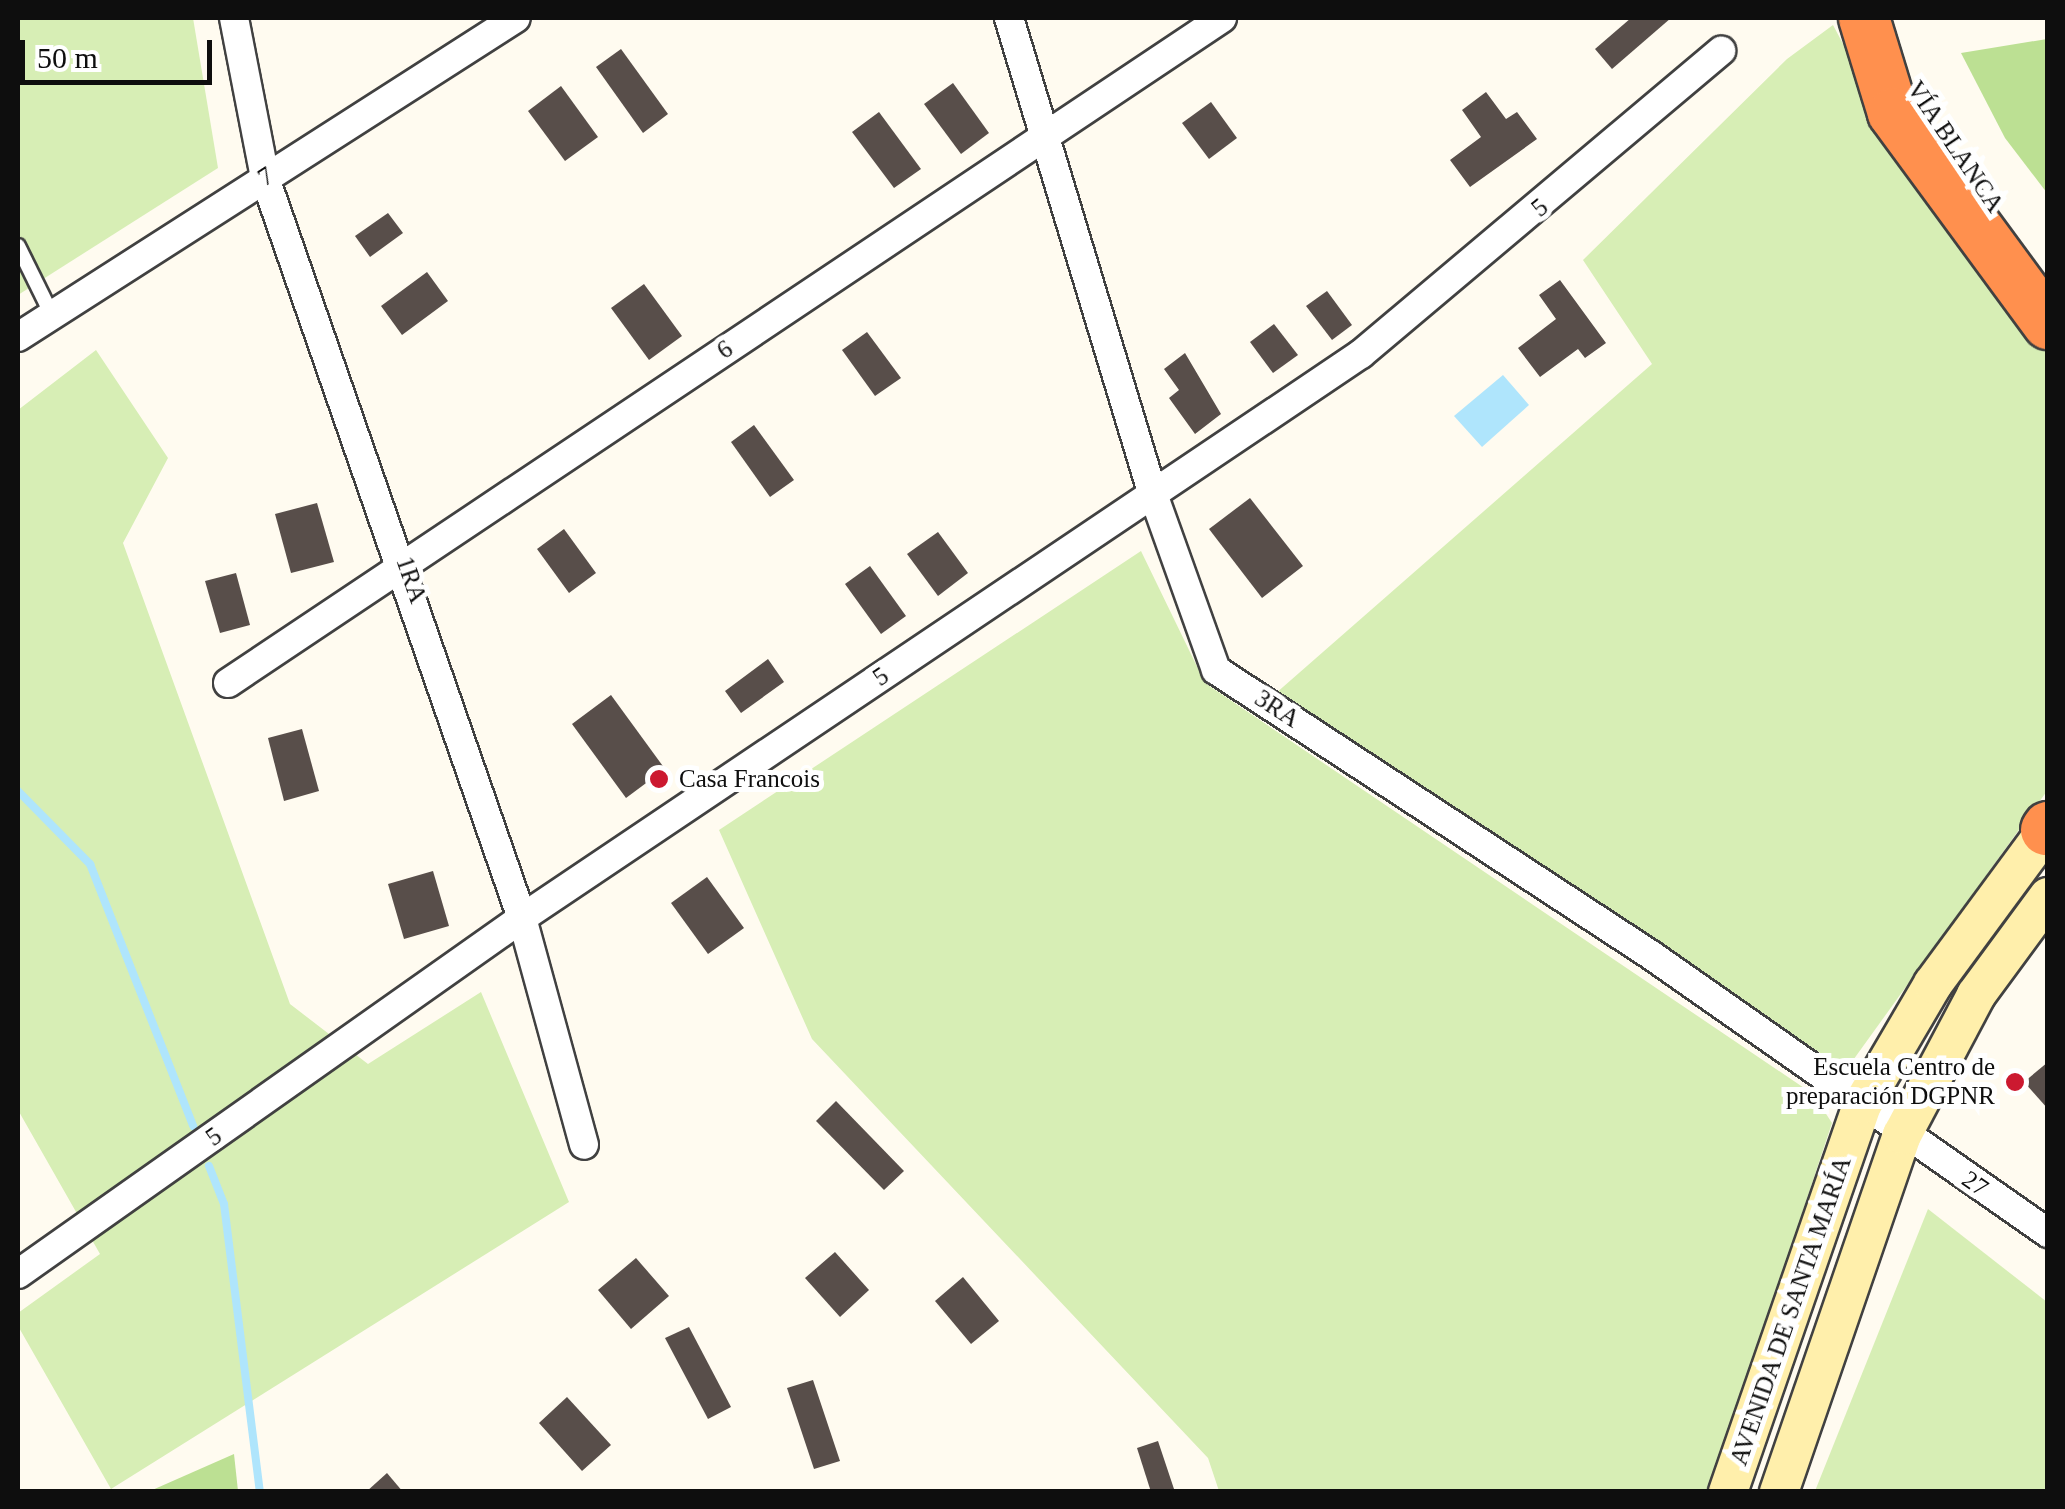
<!DOCTYPE html>
<meta charset="utf-8">
<style>
body{margin:0}
#map{position:relative;width:2065px;height:1509px;overflow:hidden;background:#fffbf0;font-family:"Times New Roman",serif}
div>[style]{position:absolute}
.green>*{inset:0;background:#d7eeb5}
.forest>*{inset:0;background:#bce093}
.water>*{inset:0;background:#afe5fc}
.stream>*{height:8px;margin:-4px;padding:0 4px;transform-origin:4px;border-radius:4px;background:#afe5fc}
.building>*{inset:0;background:#584e4a}
.roads{filter:drop-shadow(2px 0 #414141) drop-shadow(-2px 0 #414141) drop-shadow(0 2px #414141) drop-shadow(0 -2px #414141)}
.lane>*{height:14px;margin:-7px;padding:0 7px;transform-origin:7px;border-radius:7px;background:#fff}
.street>*{height:28px;margin:-14px;padding:0 14px;transform-origin:14px;border-radius:14px;background:#fff}
.secondary>*{height:38px;margin:-19px;padding:0 19px;transform-origin:19px;border-radius:19px;background:#ffefab}
.highway>*{height:50px;margin:-25px;padding:0 25px;transform-origin:25px;border-radius:25px;background:#ff904e}
.dots>*{width:28px;height:28px;translate:-50% -50%;box-sizing:border-box;border:5px solid #fff;border-radius:50%}
span{translate:-50% -50%;white-space:nowrap;text-align:center;line-height:1.15;-webkit-text-stroke:10px #fff;paint-order:stroke}
.street-label{font-size:25px;color:#0e0e0e}
.poi-label{font-size:25px;color:#0e0e0e}
.left{translate:0 -50%;text-align:left}
.right{translate:-100% -50%;text-align:right}
.frame{position:absolute;inset:0;border:20px solid #0e0e0e;pointer-events:none}
.scale{position:absolute;left:20px;top:40px;width:192px;height:45px;box-sizing:border-box;border:5px solid #0e0e0e;border-top:0;padding-left:12px;font-size:30px;line-height:35px;white-space:nowrap;color:#0e0e0e;-webkit-text-stroke:8px #fff;paint-order:stroke}
</style>
<div id="map">
<div class="green">
<i style="clip-path:polygon(18px 18px,193px 18px,218px 168px,18px 295px)"></i>
<i style="clip-path:polygon(1833px 25px,1905px 160px,2048px 348px,2047px 791px,1851px 1063px,1831px 1060px,1275px 694px,1652px 364px,1583px 260px,1787px 59px)"></i>
<i style="clip-path:polygon(96px 350px,168px 458px,123px 543px,290px 1004px,368px 1064px,481px 992px,569px 1202px,111px 1489px,18px 1326px,18px 1313px,100px 1254px,18px 1110px,18px 410px)"></i>
<i style="clip-path:polygon(1141px 551px,1205px 683px,1813px 1094px,1832px 1123px,1710px 1491px,1219px 1491px,1208px 1458px,812px 1039px,719px 830px)"></i>
<i style="clip-path:polygon(1928px 1209px,2047px 1302px,2047px 1491px,1815px 1491px)"></i>
</div>
<div class="forest">
<i style="clip-path:polygon(2047px 39px,2048px 39px,2047px 193px,2005px 138px,1961px 53px)"></i>
<i style="clip-path:polygon(234px 1454px,238px 1491px,150px 1491px)"></i>
</div>
<div class="water">
<i style="clip-path:polygon(1503px 375px,1529px 405px,1482px 447px,1454px 416px)"></i>
</div>
<div class="stream">
<i style="left:18px;top:791px;width:103px;rotate:45.4deg"></i>
<i style="left:90px;top:864px;width:282px;rotate:68.5deg"></i>
<i style="left:209px;top:1166px;width:41px;rotate:68.5deg"></i>
<i style="left:224px;top:1204px;width:290px;rotate:82.9deg"></i>
</div>
<div class="building">
<i style="clip-path:polygon(1631px 18px,1671px 18px,1612px 69px,1595px 49px)"></i>
<i style="clip-path:polygon(621px 49px,668px 114px,643px 133px,596px 67px)"></i>
<i style="clip-path:polygon(953px 83px,989px 133px,961px 154px,924px 104px)"></i>
<i style="clip-path:polygon(561px 86px,598px 137px,565px 161px,528px 111px)"></i>
<i style="clip-path:polygon(1486px 92px,1506px 119px,1517px 112px,1537px 139px,1470px 187px,1450px 160px,1481px 137px,1462px 110px)"></i>
<i style="clip-path:polygon(1211px 102px,1237px 138px,1209px 159px,1182px 123px)"></i>
<i style="clip-path:polygon(879px 112px,921px 169px,894px 188px,852px 132px)"></i>
<i style="clip-path:polygon(388px 213px,403px 233px,370px 257px,355px 236px)"></i>
<i style="clip-path:polygon(427px 272px,448px 301px,402px 335px,381px 306px)"></i>
<i style="clip-path:polygon(1560px 280px,1606px 343px,1585px 358px,1578px 349px,1540px 377px,1518px 348px,1556px 319px,1539px 295px)"></i>
<i style="clip-path:polygon(644px 284px,682px 336px,649px 360px,611px 308px)"></i>
<i style="clip-path:polygon(1327px 291px,1352px 325px,1332px 340px,1306px 306px)"></i>
<i style="clip-path:polygon(1274px 324px,1298px 355px,1273px 373px,1250px 342px)"></i>
<i style="clip-path:polygon(867px 332px,901px 378px,875px 396px,842px 350px)"></i>
<i style="clip-path:polygon(1185px 353px,1221px 414px,1195px 434px,1169px 398px,1179px 390px,1164px 369px)"></i>
<i style="clip-path:polygon(754px 425px,794px 480px,770px 497px,731px 442px)"></i>
<i style="clip-path:polygon(1250px 498px,1303px 566px,1262px 598px,1209px 529px)"></i>
<i style="clip-path:polygon(317px 503px,334px 562px,291px 573px,275px 514px)"></i>
<i style="clip-path:polygon(564px 529px,596px 573px,569px 593px,537px 549px)"></i>
<i style="clip-path:polygon(938px 532px,968px 573px,938px 596px,907px 554px)"></i>
<i style="clip-path:polygon(870px 566px,906px 616px,881px 634px,845px 584px)"></i>
<i style="clip-path:polygon(236px 573px,250px 625px,220px 633px,205px 581px)"></i>
<i style="clip-path:polygon(768px 659px,784px 682px,741px 713px,725px 691px)"></i>
<i style="clip-path:polygon(611px 695px,665px 769px,626px 798px,572px 724px)"></i>
<i style="clip-path:polygon(302px 729px,319px 791px,284px 801px,268px 738px)"></i>
<i style="clip-path:polygon(433px 871px,449px 926px,404px 939px,388px 884px)"></i>
<i style="clip-path:polygon(707px 877px,744px 928px,708px 954px,671px 903px)"></i>
<i style="clip-path:polygon(2048px 1062px,2048px 1109px,2024px 1082px)"></i>
<i style="clip-path:polygon(836px 1101px,904px 1171px,884px 1190px,816px 1121px)"></i>
<i style="clip-path:polygon(835px 1252px,869px 1290px,840px 1317px,805px 1278px)"></i>
<i style="clip-path:polygon(636px 1258px,669px 1296px,631px 1329px,598px 1290px)"></i>
<i style="clip-path:polygon(963px 1277px,999px 1321px,971px 1344px,935px 1301px)"></i>
<i style="clip-path:polygon(689px 1327px,731px 1407px,708px 1419px,665px 1338px)"></i>
<i style="clip-path:polygon(813px 1380px,840px 1461px,814px 1469px,787px 1388px)"></i>
<i style="clip-path:polygon(567px 1397px,611px 1445px,582px 1471px,539px 1423px)"></i>
<i style="clip-path:polygon(1158px 1441px,1175px 1492px,1151px 1492px,1137px 1448px)"></i>
<i style="clip-path:polygon(387px 1473px,403px 1492px,366px 1492px)"></i>
</div>
<div class="roads">
<div class="lane">
<i style="left:18px;top:246px;width:77px;rotate:63.8deg"></i>
</div>
<div class="street">
<i style="left:234px;top:18px;width:163px;rotate:79deg"></i>
<i style="left:265px;top:178px;width:783px;rotate:70.85deg"></i>
<i style="left:522px;top:918px;width:235px;rotate:74.7deg"></i>
<i style="left:1009px;top:18px;width:497px;rotate:73.2deg"></i>
<i style="left:1153px;top:494px;width:187px;rotate:70.3deg"></i>
<i style="left:1216px;top:670px;width:520px;rotate:33.23deg"></i>
<i style="left:1651px;top:955px;width:485px;rotate:35deg"></i>
<i style="left:18px;top:337px;width:591px;rotate:-32.64deg"></i>
<i style="left:228px;top:683px;width:1196px;rotate:-33.78deg"></i>
<i style="left:18px;top:1274px;width:617px;rotate:-35.24deg"></i>
<i style="left:522px;top:918px;width:1011px;rotate:-33.91deg"></i>
<i style="left:1361px;top:354px;width:471px;rotate:-40.1deg"></i>
</div>
<div class="secondary">
<i style="left:1728px;top:1492px;width:410px;rotate:-70.9deg"></i>
<i style="left:1862px;top:1105px;width:140px;rotate:-59.6deg"></i>
<i style="left:1933px;top:984px;width:194px;rotate:-53.6deg"></i>
<i style="left:1779px;top:1492px;width:378px;rotate:-71deg"></i>
<i style="left:1902px;top:1135px;width:158px;rotate:-62.1deg"></i>
<i style="left:1976px;top:995px;width:122px;rotate:-53.7deg"></i>
</div>
<div class="highway">
<i style="left:1864px;top:18px;width:99px;rotate:73deg"></i>
<i style="left:1893px;top:113px;width:262px;rotate:53.7deg"></i>
<i style="left:2046px;top:830px;width:4px;rotate:-56deg"></i>
</div>
</div>
<div class="dots">
<i style="left:659px;top:779px;background:#cc1930"></i>
<i style="left:2015px;top:1082px;background:#cc1930"></i>
</div>
<div class="street-label">
<span style="left:1955px;top:147px;rotate:56deg">VÍA BLANCA</span>
<span style="left:266px;top:177px;rotate:-33deg">7</span>
<span style="left:1540px;top:208px;rotate:-39deg">5</span>
<span style="left:725px;top:350px;rotate:-34deg">6</span>
<span style="left:411px;top:580px;rotate:71deg">1RA</span>
<span style="left:881px;top:677px;rotate:-34deg">5</span>
<span style="left:1277px;top:709px;rotate:33deg">3RA</span>
<span style="left:214px;top:1137px;rotate:-35deg">5</span>
<span style="left:1975px;top:1184px;rotate:34deg">27</span>
<span style="left:1791px;top:1311px;rotate:-71deg">AVENIDA DE SANTA MARÍA</span>
</div>
<div class="poi-label">
<span class="left" style="left:679px;top:779px">Casa Francois</span>
<span class="right" style="left:1995px;top:1082px">Escuela Centro de<br>preparación DGPNR</span>
</div>
<div class="frame"></div>
<div class="scale">50 m</div>
</div>
